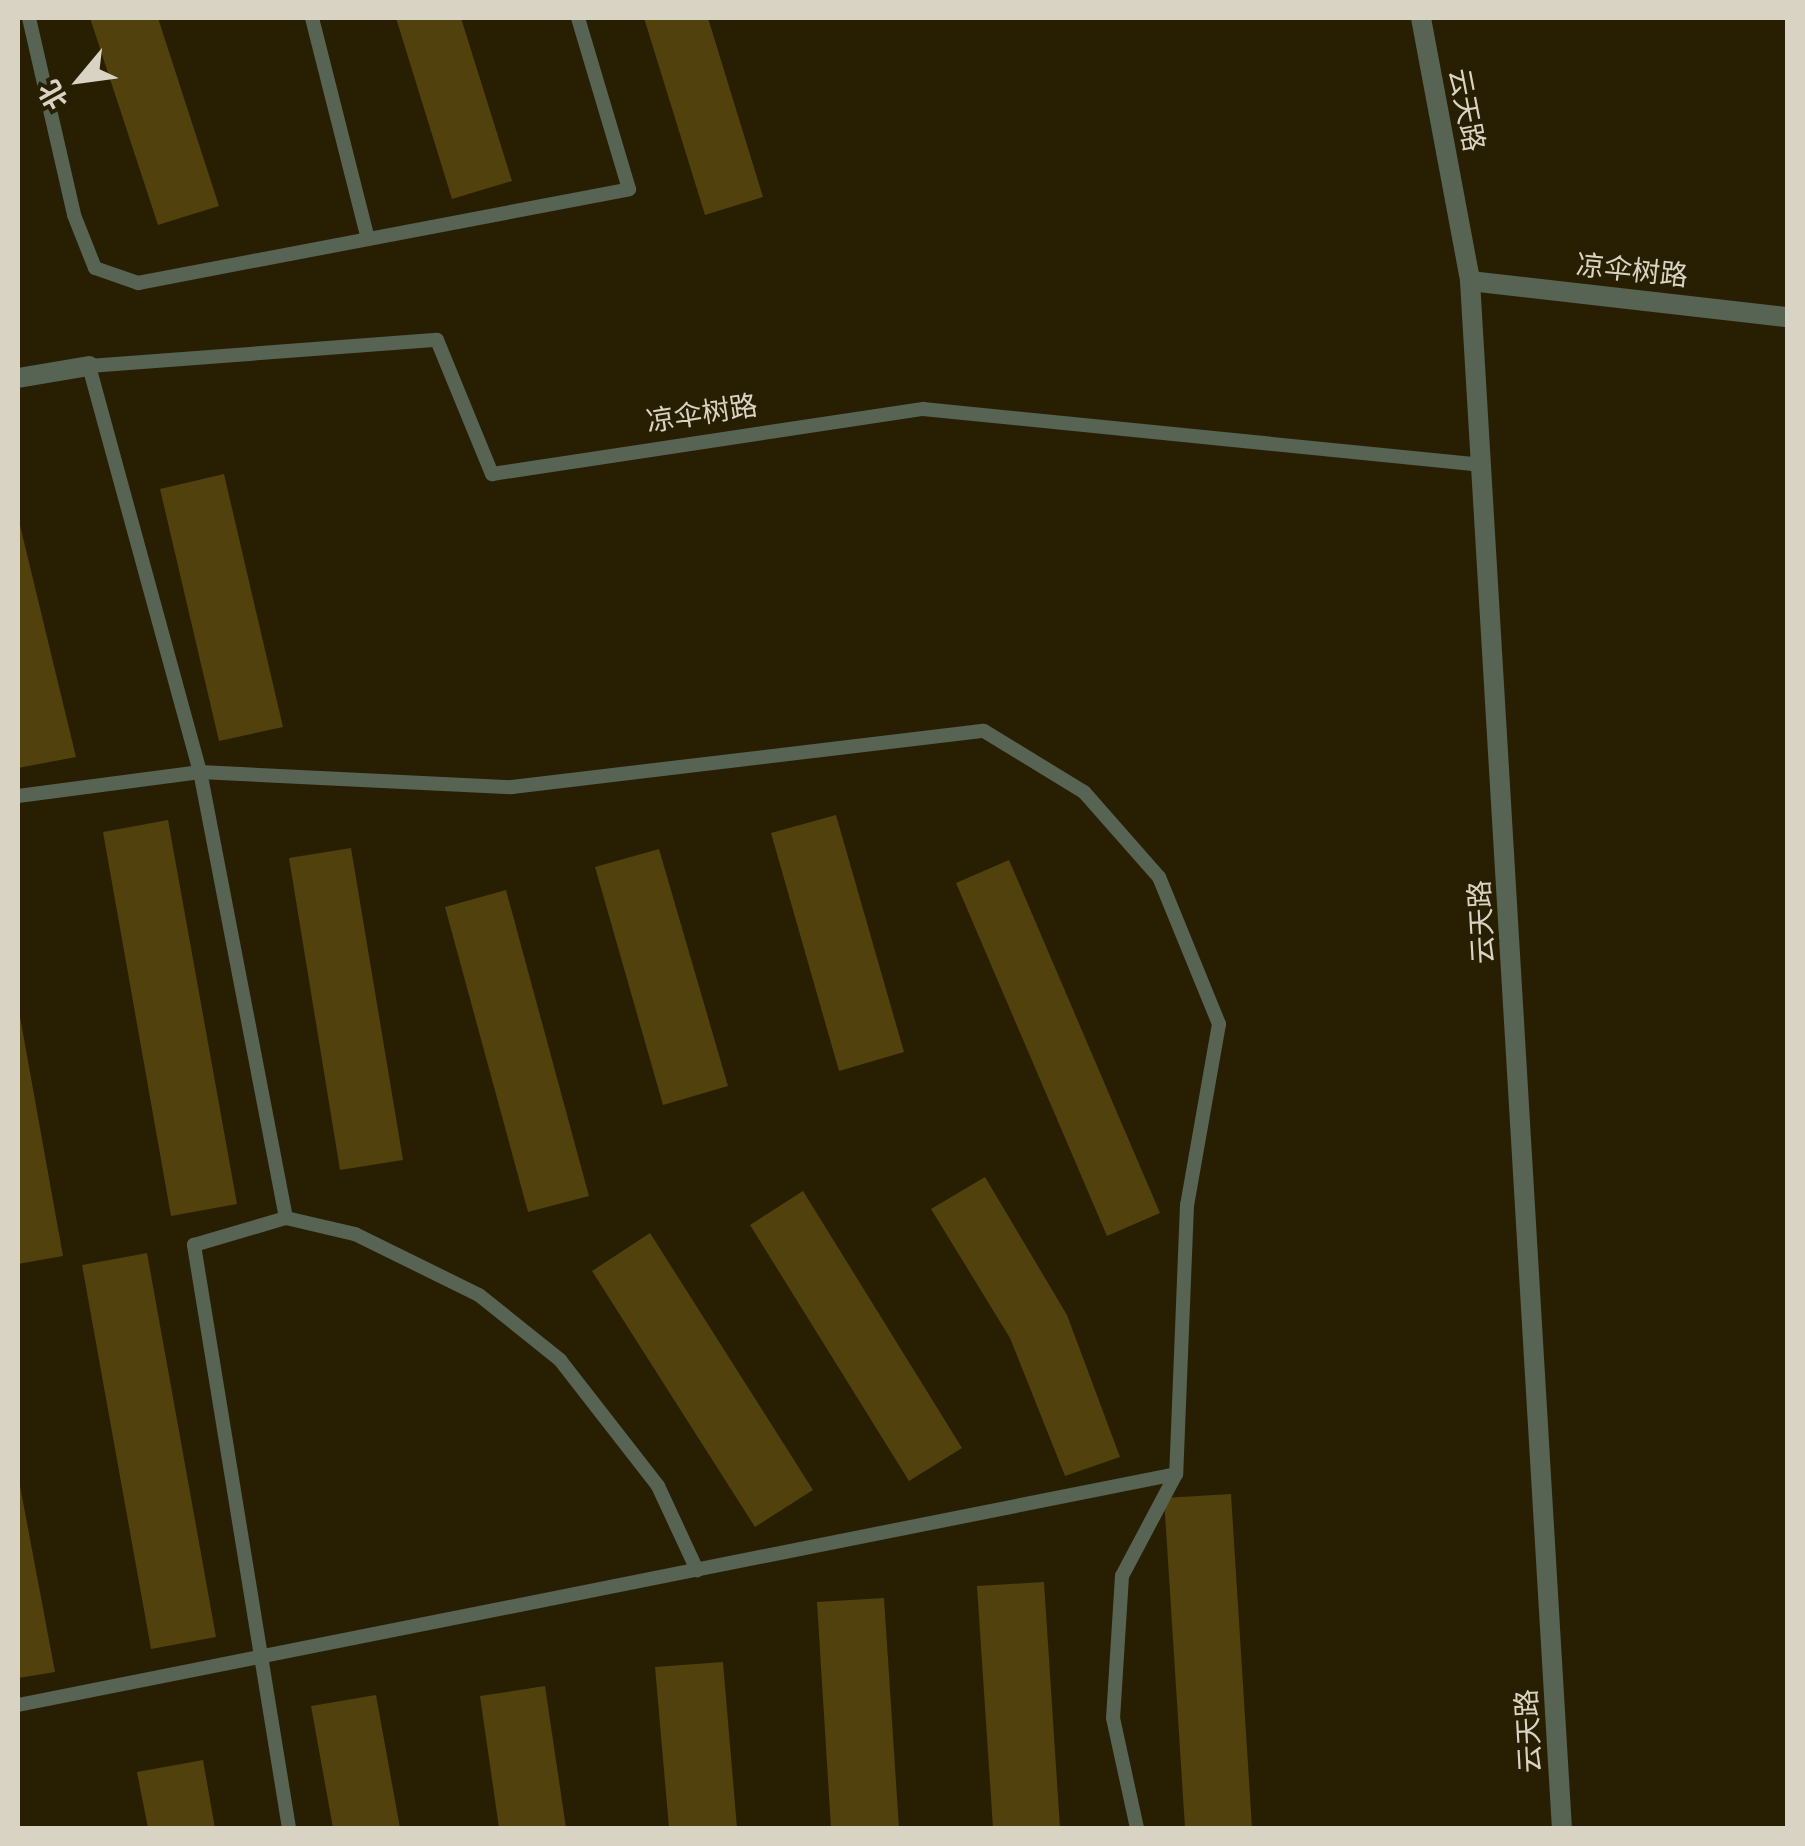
<!DOCTYPE html>
<meta charset="utf-8">
<style>
body{margin:0}
#map{position:relative;width:1805px;height:1846px;overflow:hidden;background:#281f03;font-family:Arial,"Noto Sans SC",sans-serif}
div>[style]{position:absolute}
.building>*{inset:0;background:#51410c}
.service>*{height:14px;margin:-7px;padding:0 7px;transform-origin:7px;border-radius:7px;background:#576453}
.minor>*{height:20px;margin:-10px;padding:0 10px;transform-origin:10px;border-radius:10px;background:#576453}
.tertiary>*{height:20px;margin:-10px;padding:0 10px;transform-origin:10px;border-radius:10px;background:#576453}
span{translate:-50% -50%;white-space:nowrap;text-align:center;line-height:1.15;-webkit-text-stroke:8px #281f03;paint-order:stroke}
.street-label{font-size:28px;color:#d9d3c3}
.frame{position:absolute;inset:0;border:20px solid #d9d3c3;pointer-events:none}
.north{position:absolute;left:30px;top:30px;width:100px;height:100px;-webkit-text-stroke:8px #281f03;paint-order:stroke;rotate:241deg;font-size:28px;font-weight:700;line-height:40px;text-align:center;color:#d9d3c3}
.north::after{content:'';display:block;margin:auto;width:35px;height:45px;background:#d9d3c3;clip-path:polygon(50% 0,100% 100%,50% 72%,0 100%)}
</style>
<div id="map">
<div class="building">
<i style="clip-path:polygon(90px 18px,158px 18px,219px 206px,158px 225px)"></i>
<i style="clip-path:polygon(396px 18px,461px 18px,512px 181px,452px 199px)"></i>
<i style="clip-path:polygon(644px 18px,708px 18px,763px 197px,705px 215px)"></i>
<i style="clip-path:polygon(224px 474px,283px 727px,219px 741px,160px 489px)"></i>
<i style="clip-path:polygon(18px 517px,76px 757px,18px 768px)"></i>
<i style="clip-path:polygon(836px 815px,904px 1052px,839px 1071px,771px 833px)"></i>
<i style="clip-path:polygon(168px 820px,237px 1204px,171px 1216px,103px 832px)"></i>
<i style="clip-path:polygon(351px 848px,403px 1160px,340px 1170px,289px 858px)"></i>
<i style="clip-path:polygon(659px 849px,728px 1086px,663px 1105px,595px 867px)"></i>
<i style="clip-path:polygon(1009px 860px,1160px 1213px,1107px 1236px,956px 883px)"></i>
<i style="clip-path:polygon(506px 890px,589px 1196px,528px 1212px,445px 907px)"></i>
<i style="clip-path:polygon(19px 1011px,63px 1256px,18px 1264px,18px 1012px)"></i>
<i style="clip-path:polygon(985px 1177px,1067px 1315px,1120px 1457px,1065px 1476px,1010px 1338px,931px 1209px)"></i>
<i style="clip-path:polygon(803px 1191px,962px 1448px,909px 1481px,750px 1225px)"></i>
<i style="clip-path:polygon(650px 1233px,813px 1490px,755px 1527px,592px 1271px)"></i>
<i style="clip-path:polygon(147px 1253px,216px 1637px,151px 1649px,82px 1265px)"></i>
<i style="clip-path:polygon(18px 1475px,55px 1672px,18px 1678px)"></i>
<i style="clip-path:polygon(1231px 1494px,1252px 1828px,1185px 1828px,1164px 1498px)"></i>
<i style="clip-path:polygon(1044px 1582px,1060px 1828px,993px 1828px,977px 1586px)"></i>
<i style="clip-path:polygon(884px 1598px,899px 1828px,831px 1828px,817px 1602px)"></i>
<i style="clip-path:polygon(723px 1662px,737px 1828px,669px 1828px,655px 1667px)"></i>
<i style="clip-path:polygon(545px 1686px,566px 1828px,499px 1828px,480px 1696px)"></i>
<i style="clip-path:polygon(376px 1695px,400px 1828px,333px 1828px,311px 1706px)"></i>
<i style="clip-path:polygon(203px 1760px,215px 1828px,148px 1828px,137px 1772px)"></i>
</div>
<div class="service">
<i style="left:29px;top:18px;width:202px;rotate:77.1deg"></i>
<i style="left:74px;top:215px;width:57px;rotate:68.4deg"></i>
<i style="left:95px;top:268px;width:46px;rotate:19.2deg"></i>
<i style="left:138px;top:283px;width:500px;rotate:-10.8deg"></i>
<i style="left:629px;top:189px;width:178px;rotate:-106.6deg"></i>
<i style="left:312px;top:18px;width:228px;rotate:75.8deg"></i>
<i style="left:18px;top:796px;width:184px;rotate:-7.5deg"></i>
<i style="left:200px;top:772px;width:312px;rotate:2.8deg"></i>
<i style="left:512px;top:787px;width:475px;rotate:-6.8deg"></i>
<i style="left:984px;top:731px;width:117px;rotate:31.4deg"></i>
<i style="left:1084px;top:792px;width:113px;rotate:48.6deg"></i>
<i style="left:1159px;top:877px;width:159px;rotate:67.8deg"></i>
<i style="left:1219px;top:1024px;width:184px;rotate:100deg"></i>
<i style="left:1187px;top:1205px;width:269px;rotate:92.3deg"></i>
<i style="left:1176px;top:1474px;width:115px;rotate:117.9deg"></i>
<i style="left:1122px;top:1576px;width:142px;rotate:93.6deg"></i>
<i style="left:1113px;top:1718px;width:113px;rotate:77.7deg"></i>
<i style="left:286px;top:1218px;width:454px;rotate:-100.9deg"></i>
<i style="left:200px;top:772px;width:421px;rotate:-105.3deg"></i>
<i style="left:89px;top:366px;width:349px;rotate:-4.3deg"></i>
<i style="left:437px;top:340px;width:145px;rotate:67.7deg"></i>
<i style="left:492px;top:474px;width:436px;rotate:-8.6deg"></i>
<i style="left:923px;top:409px;width:563px;rotate:5.71deg"></i>
<i style="left:18px;top:1705px;width:1181px;rotate:-11.28deg"></i>
<i style="left:289px;top:1828px;width:591px;rotate:-99.26deg"></i>
<i style="left:194px;top:1245px;width:96px;rotate:-16.4deg"></i>
<i style="left:286px;top:1218px;width:71px;rotate:13.1deg"></i>
<i style="left:355px;top:1234px;width:138px;rotate:26.2deg"></i>
<i style="left:479px;top:1295px;width:104px;rotate:38.7deg"></i>
<i style="left:560px;top:1360px;width:160px;rotate:52.1deg"></i>
<i style="left:658px;top:1486px;width:93px;rotate:65.1deg"></i>
</div>
<div class="minor">
<i style="left:1470px;top:281px;width:320px;rotate:6.5deg"></i>
<i style="left:18px;top:378px;width:72px;rotate:-9.6deg"></i>
</div>
<div class="tertiary">
<i style="left:1421px;top:18px;width:268px;rotate:79.4deg"></i>
<i style="left:1470px;top:281px;width:1550px;rotate:86.6deg"></i>
</div>
<div class="street-label">
<span style="left:1466px;top:110px;rotate:79deg">云天路</span>
<span style="left:1632px;top:271px;rotate:6deg">凉伞树路</span>
<span style="left:702px;top:414px;rotate:-9deg">凉伞树路</span>
<span style="left:1482px;top:922px;rotate:-93deg">云天路</span>
<span style="left:1529px;top:1731px;rotate:-93deg">云天路</span>
</div>
<div class="frame"></div>
<div class="north">北</div>
</div>
